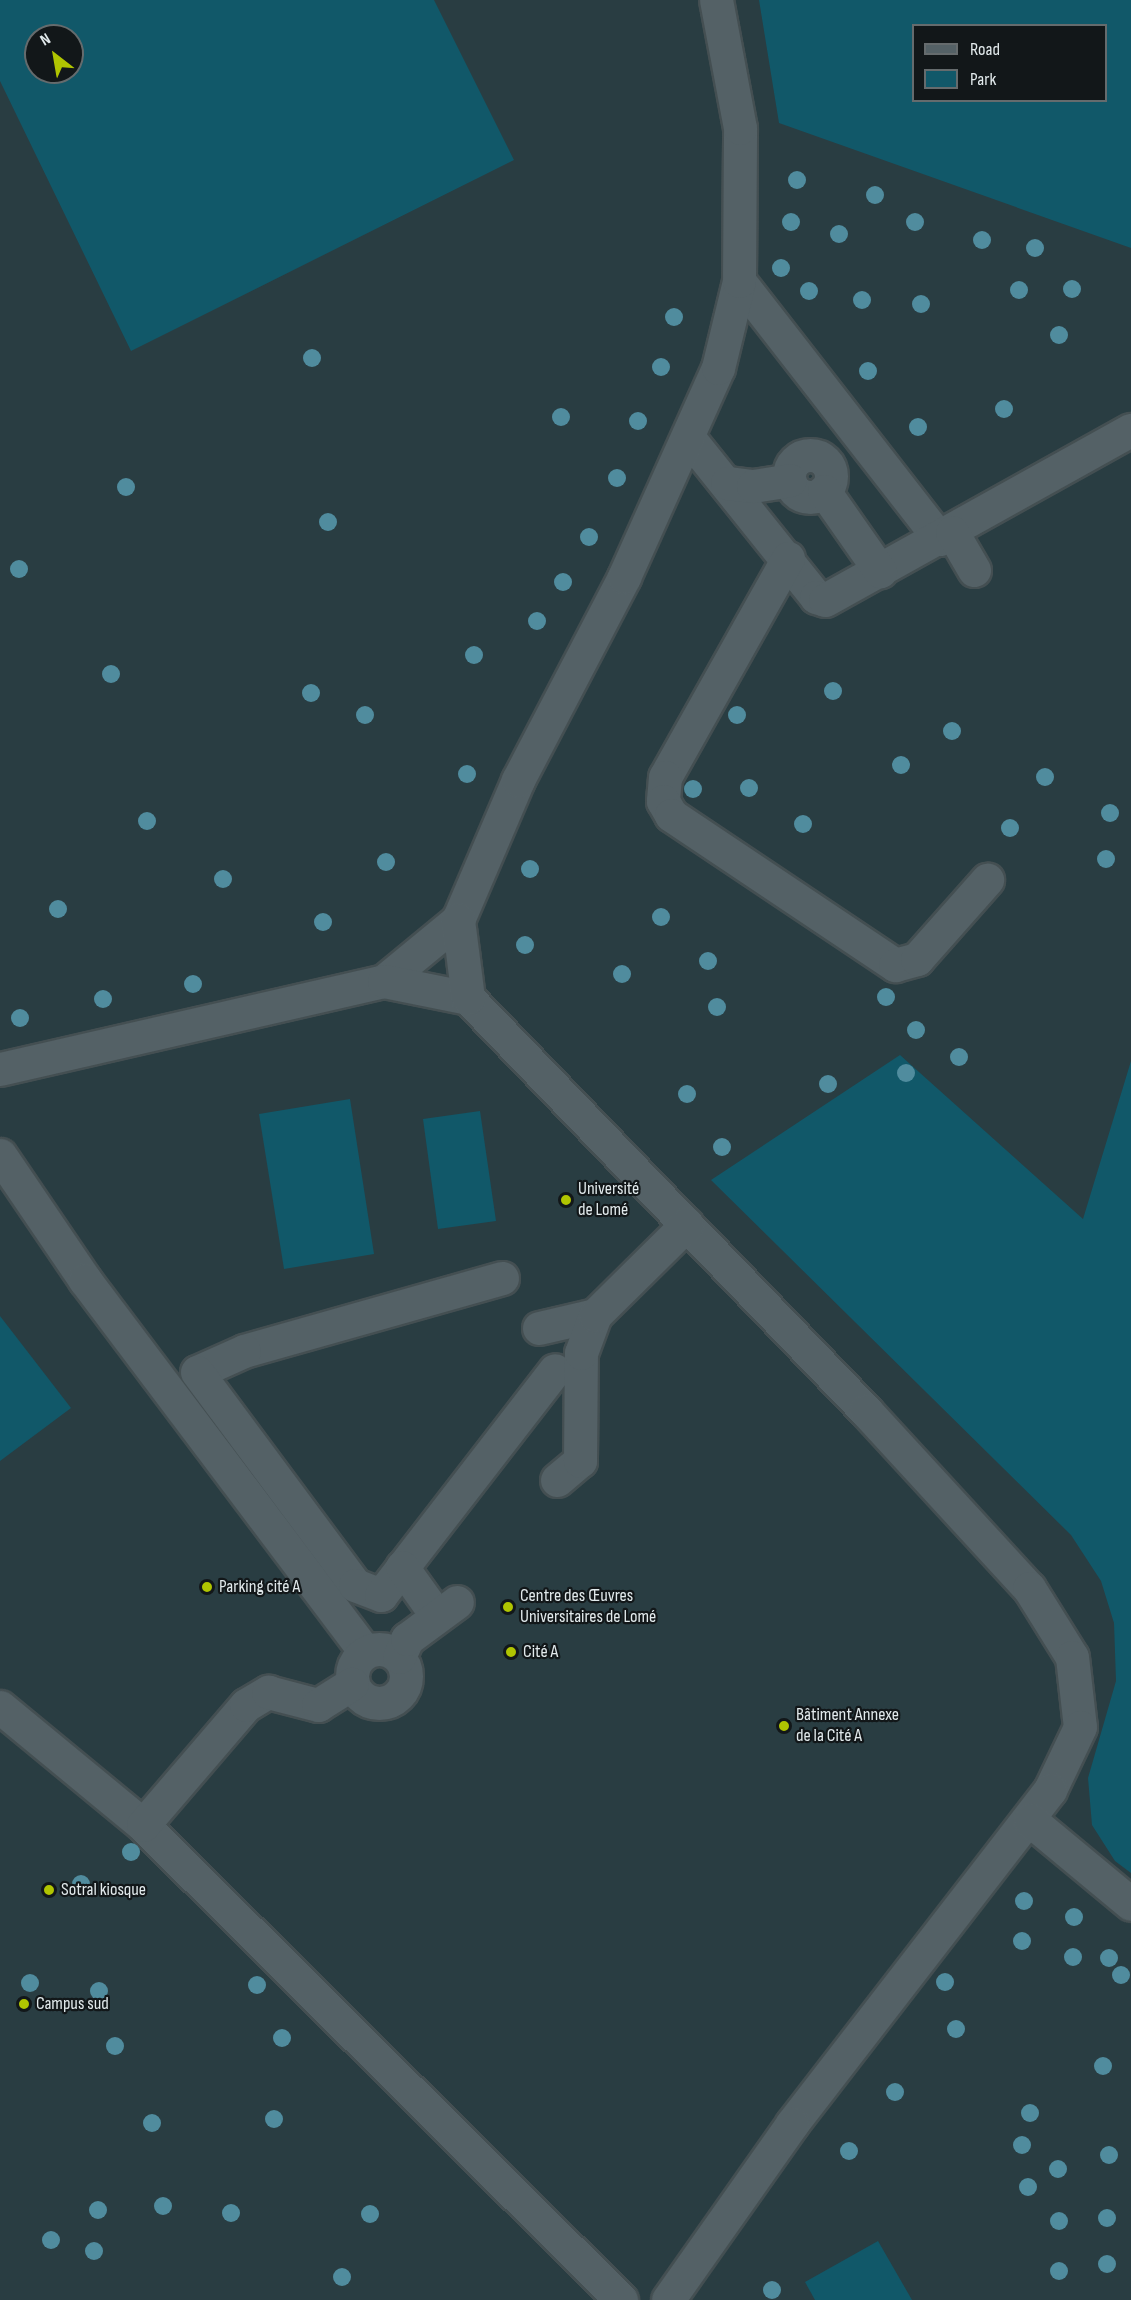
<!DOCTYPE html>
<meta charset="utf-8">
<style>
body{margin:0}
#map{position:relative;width:1131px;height:2300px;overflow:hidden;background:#243034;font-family:"Sofia Sans Condensed",sans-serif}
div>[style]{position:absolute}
.built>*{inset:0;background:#293d42}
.green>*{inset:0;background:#115869}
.roads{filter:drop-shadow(2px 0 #444f52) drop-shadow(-2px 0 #444f52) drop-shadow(0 2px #444f52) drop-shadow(0 -2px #444f52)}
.minor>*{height:33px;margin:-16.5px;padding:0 16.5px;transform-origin:16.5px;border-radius:16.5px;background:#546166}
.minor>.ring{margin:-16.5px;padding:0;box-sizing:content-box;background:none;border:33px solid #546166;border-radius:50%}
.trees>*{width:18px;height:18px;margin:-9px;border-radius:50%;background:#508c9e}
.dots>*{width:16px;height:16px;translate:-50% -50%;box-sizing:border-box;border:3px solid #121719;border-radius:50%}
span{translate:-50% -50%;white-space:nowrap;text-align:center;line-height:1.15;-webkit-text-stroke:4.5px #121719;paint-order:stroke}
.poi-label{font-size:18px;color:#e2eaec}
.left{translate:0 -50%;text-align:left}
.legend{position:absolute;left:912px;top:24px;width:195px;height:78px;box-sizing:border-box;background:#121719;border:2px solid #656b6d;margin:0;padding:8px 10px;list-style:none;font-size:18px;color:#e2eaec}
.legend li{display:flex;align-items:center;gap:12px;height:30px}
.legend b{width:30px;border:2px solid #656b6d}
.north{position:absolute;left:24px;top:24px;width:60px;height:60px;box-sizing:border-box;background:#121719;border:2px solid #656b6d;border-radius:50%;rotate:329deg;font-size:16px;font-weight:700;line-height:24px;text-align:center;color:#e2eaec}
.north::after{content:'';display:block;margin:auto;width:21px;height:27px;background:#b0c501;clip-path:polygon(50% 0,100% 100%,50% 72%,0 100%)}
</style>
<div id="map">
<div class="built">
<i style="clip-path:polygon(evenodd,0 0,1131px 0,1131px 2300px,0 2300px,0 0,914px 26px,1106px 26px,1106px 100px,914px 100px,914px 26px,0 0,36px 36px,72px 36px,72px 72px,36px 72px,36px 36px)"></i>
</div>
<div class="green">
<i style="clip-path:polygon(evenodd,0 0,434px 0,514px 160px,131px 351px,0 81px,0 0,36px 36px,72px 36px,72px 72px,36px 72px,36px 36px)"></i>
<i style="clip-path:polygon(evenodd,759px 0,1131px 0,1131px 248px,779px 123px,759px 0,914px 26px,1106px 26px,1106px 100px,914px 100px,914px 26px)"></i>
<i style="clip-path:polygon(900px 1055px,1083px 1219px,1131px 1061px,1131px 1873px,1115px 1861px,1092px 1825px,1088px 1778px,1116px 1681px,1114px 1623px,1101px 1581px,1071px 1535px,711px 1180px)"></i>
<i style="clip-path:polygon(350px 1099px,374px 1254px,284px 1269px,259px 1114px)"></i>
<i style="clip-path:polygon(480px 1111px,496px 1221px,438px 1229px,423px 1119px)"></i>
<i style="clip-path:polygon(0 1316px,71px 1408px,0 1461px)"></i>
<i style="clip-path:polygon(878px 2241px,912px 2300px,815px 2300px,805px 2282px)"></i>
</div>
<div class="roads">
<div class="minor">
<i style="left:739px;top:281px;width:327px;rotate:52.1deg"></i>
<i style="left:688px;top:437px;width:205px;rotate:51.3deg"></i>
<i style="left:816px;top:597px;width:9px;rotate:18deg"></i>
<i style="left:825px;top:600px;width:350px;rotate:-29.1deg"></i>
<i class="ring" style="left:789px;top:455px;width:9px;height:9px"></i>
<i style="left:727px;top:483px;width:26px;rotate:7deg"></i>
<i style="left:753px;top:486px;width:37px;rotate:-9deg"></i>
<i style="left:824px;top:491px;width:98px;rotate:55deg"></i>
<i style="left:952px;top:532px;width:44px;rotate:59.9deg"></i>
<i style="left:788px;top:558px;width:251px;rotate:119.3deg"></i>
<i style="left:665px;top:777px;width:24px;rotate:95deg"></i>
<i style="left:663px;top:801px;width:16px;rotate:60deg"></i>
<i style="left:671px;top:815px;width:270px;rotate:33.8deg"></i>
<i style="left:895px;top:965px;width:23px;rotate:-15deg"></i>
<i style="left:917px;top:959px;width:106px;rotate:-48.5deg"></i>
<i style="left:384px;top:981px;width:96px;rotate:-39.5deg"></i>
<i style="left:458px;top:920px;width:152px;rotate:-66.8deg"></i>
<i style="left:518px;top:780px;width:229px;rotate:-62.4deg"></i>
<i style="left:624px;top:577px;width:229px;rotate:-65.8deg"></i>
<i style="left:718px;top:368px;width:89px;rotate:-76.4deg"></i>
<i style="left:739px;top:281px;width:153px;rotate:-89.6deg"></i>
<i style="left:740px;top:128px;width:130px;rotate:-100.6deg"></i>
<i style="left:468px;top:998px;width:574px;rotate:46.06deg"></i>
<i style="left:866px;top:1411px;width:241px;rotate:47.4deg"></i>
<i style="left:1029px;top:1588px;width:81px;rotate:58.1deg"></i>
<i style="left:1072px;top:1657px;width:70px;rotate:83.5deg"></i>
<i style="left:1080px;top:1727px;width:70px;rotate:115.5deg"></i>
<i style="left:1050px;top:1790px;width:422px;rotate:127.7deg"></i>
<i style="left:792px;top:2124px;width:215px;rotate:125.2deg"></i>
<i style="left:0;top:1069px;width:394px;rotate:-12.9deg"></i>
<i style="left:384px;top:981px;width:86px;rotate:11.4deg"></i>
<i style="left:468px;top:998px;width:79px;rotate:-97.3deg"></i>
<i style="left:0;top:1155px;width:151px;rotate:55.8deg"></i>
<i style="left:85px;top:1280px;width:466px;rotate:53deg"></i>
<i style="left:502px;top:1278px;width:268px;rotate:164.2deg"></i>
<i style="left:244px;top:1351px;width:51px;rotate:155.9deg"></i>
<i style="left:197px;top:1372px;width:265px;rotate:53.4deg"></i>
<i style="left:355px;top:1585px;width:28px;rotate:21deg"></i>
<i style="left:381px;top:1595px;width:284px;rotate:-52.3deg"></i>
<i style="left:539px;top:1328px;width:57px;rotate:-13.1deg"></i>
<i style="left:557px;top:1480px;width:30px;rotate:-40deg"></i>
<i style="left:580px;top:1461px;width:108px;rotate:-89.5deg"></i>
<i style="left:581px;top:1353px;width:40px;rotate:-69.8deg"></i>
<i style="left:595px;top:1315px;width:129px;rotate:-44.7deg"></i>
<i style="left:402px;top:1567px;width:60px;rotate:54.5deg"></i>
<i class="ring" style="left:352px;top:1649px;width:21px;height:21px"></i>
<i style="left:399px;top:1657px;width:20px;rotate:-66deg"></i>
<i style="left:407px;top:1639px;width:62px;rotate:-36.5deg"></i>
<i style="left:0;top:1707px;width:185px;rotate:39.5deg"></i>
<i style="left:143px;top:1825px;width:674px;rotate:44.82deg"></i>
<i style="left:1030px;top:1820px;width:131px;rotate:39.7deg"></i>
<i style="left:143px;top:1825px;width:158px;rotate:-49.4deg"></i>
<i style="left:246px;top:1705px;width:26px;rotate:-31deg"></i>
<i style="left:268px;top:1692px;width:52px;rotate:14.6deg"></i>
<i style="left:318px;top:1705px;width:40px;rotate:-32deg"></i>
</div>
</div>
<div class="trees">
<i style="left:797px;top:180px"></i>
<i style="left:875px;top:195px"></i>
<i style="left:791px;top:222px"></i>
<i style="left:915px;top:222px"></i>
<i style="left:839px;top:234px"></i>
<i style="left:982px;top:240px"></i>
<i style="left:1035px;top:248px"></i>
<i style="left:781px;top:268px"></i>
<i style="left:1072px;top:289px"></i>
<i style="left:1019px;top:290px"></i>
<i style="left:809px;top:291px"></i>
<i style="left:862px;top:300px"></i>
<i style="left:921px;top:304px"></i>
<i style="left:674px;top:317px"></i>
<i style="left:1059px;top:335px"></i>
<i style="left:312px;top:358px"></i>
<i style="left:661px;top:367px"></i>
<i style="left:868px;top:371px"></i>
<i style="left:1004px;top:409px"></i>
<i style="left:561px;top:417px"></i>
<i style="left:638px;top:421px"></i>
<i style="left:918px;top:427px"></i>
<i style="left:617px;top:478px"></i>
<i style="left:126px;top:487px"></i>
<i style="left:328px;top:522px"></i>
<i style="left:589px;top:537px"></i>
<i style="left:19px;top:569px"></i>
<i style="left:563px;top:582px"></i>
<i style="left:537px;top:621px"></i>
<i style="left:474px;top:655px"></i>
<i style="left:111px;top:674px"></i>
<i style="left:833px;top:691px"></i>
<i style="left:311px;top:693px"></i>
<i style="left:365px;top:715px"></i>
<i style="left:737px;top:715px"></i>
<i style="left:952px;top:731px"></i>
<i style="left:901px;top:765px"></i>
<i style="left:467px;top:774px"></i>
<i style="left:1045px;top:777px"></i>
<i style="left:749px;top:788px"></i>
<i style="left:693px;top:789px"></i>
<i style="left:1110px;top:813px"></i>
<i style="left:147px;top:821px"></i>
<i style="left:803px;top:824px"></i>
<i style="left:1010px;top:828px"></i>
<i style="left:1106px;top:859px"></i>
<i style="left:386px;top:862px"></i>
<i style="left:530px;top:869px"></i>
<i style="left:223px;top:879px"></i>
<i style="left:58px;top:909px"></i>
<i style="left:661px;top:917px"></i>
<i style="left:323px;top:922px"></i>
<i style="left:525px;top:945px"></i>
<i style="left:708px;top:961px"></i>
<i style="left:622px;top:974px"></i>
<i style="left:193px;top:984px"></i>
<i style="left:886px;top:997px"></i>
<i style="left:103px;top:999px"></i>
<i style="left:717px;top:1007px"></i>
<i style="left:20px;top:1018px"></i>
<i style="left:916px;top:1030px"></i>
<i style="left:959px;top:1057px"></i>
<i style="left:906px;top:1073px"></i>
<i style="left:828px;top:1084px"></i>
<i style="left:687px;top:1094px"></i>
<i style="left:722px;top:1147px"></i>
<i style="left:131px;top:1852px"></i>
<i style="left:81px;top:1884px"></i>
<i style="left:1024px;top:1901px"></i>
<i style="left:1074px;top:1917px"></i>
<i style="left:1022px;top:1941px"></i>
<i style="left:1073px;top:1957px"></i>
<i style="left:1109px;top:1958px"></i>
<i style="left:1121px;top:1975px"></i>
<i style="left:945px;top:1982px"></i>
<i style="left:30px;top:1983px"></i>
<i style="left:257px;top:1985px"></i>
<i style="left:99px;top:1991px"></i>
<i style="left:956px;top:2029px"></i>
<i style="left:282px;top:2038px"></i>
<i style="left:115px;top:2046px"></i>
<i style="left:1103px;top:2066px"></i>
<i style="left:895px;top:2092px"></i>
<i style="left:1030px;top:2113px"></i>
<i style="left:274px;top:2119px"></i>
<i style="left:152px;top:2123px"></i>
<i style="left:1022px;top:2145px"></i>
<i style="left:849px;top:2151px"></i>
<i style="left:1109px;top:2155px"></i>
<i style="left:1058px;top:2169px"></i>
<i style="left:1028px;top:2187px"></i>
<i style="left:163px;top:2206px"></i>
<i style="left:98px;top:2210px"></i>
<i style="left:231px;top:2213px"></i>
<i style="left:370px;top:2214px"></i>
<i style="left:1107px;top:2218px"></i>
<i style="left:1059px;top:2221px"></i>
<i style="left:51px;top:2240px"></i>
<i style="left:94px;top:2251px"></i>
<i style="left:1107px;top:2264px"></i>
<i style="left:1059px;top:2271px"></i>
<i style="left:342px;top:2277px"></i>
<i style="left:772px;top:2290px"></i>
</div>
<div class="dots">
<i style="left:566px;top:1200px;background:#b0c501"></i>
<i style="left:207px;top:1587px;background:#b0c501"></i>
<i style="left:508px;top:1607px;background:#b0c501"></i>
<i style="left:511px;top:1652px;background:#b0c501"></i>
<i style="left:784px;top:1726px;background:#b0c501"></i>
<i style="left:49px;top:1890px;background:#b0c501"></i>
<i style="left:24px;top:2004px;background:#b0c501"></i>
</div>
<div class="poi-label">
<span class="left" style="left:578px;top:1200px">Université<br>de Lomé</span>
<span class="left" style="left:219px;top:1587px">Parking cité A</span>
<span class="left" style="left:520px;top:1607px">Centre des Œuvres<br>Universitaires de Lomé</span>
<span class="left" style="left:523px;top:1652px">Cité A</span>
<span class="left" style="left:796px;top:1726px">Bâtiment Annexe<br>de la Cité A</span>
<span class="left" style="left:61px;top:1890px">Sotral kiosque</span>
<span class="left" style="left:36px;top:2004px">Campus sud</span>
</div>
<ul class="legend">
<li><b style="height:8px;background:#546166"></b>Road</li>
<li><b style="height:16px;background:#115869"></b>Park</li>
</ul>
<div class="north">N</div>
</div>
